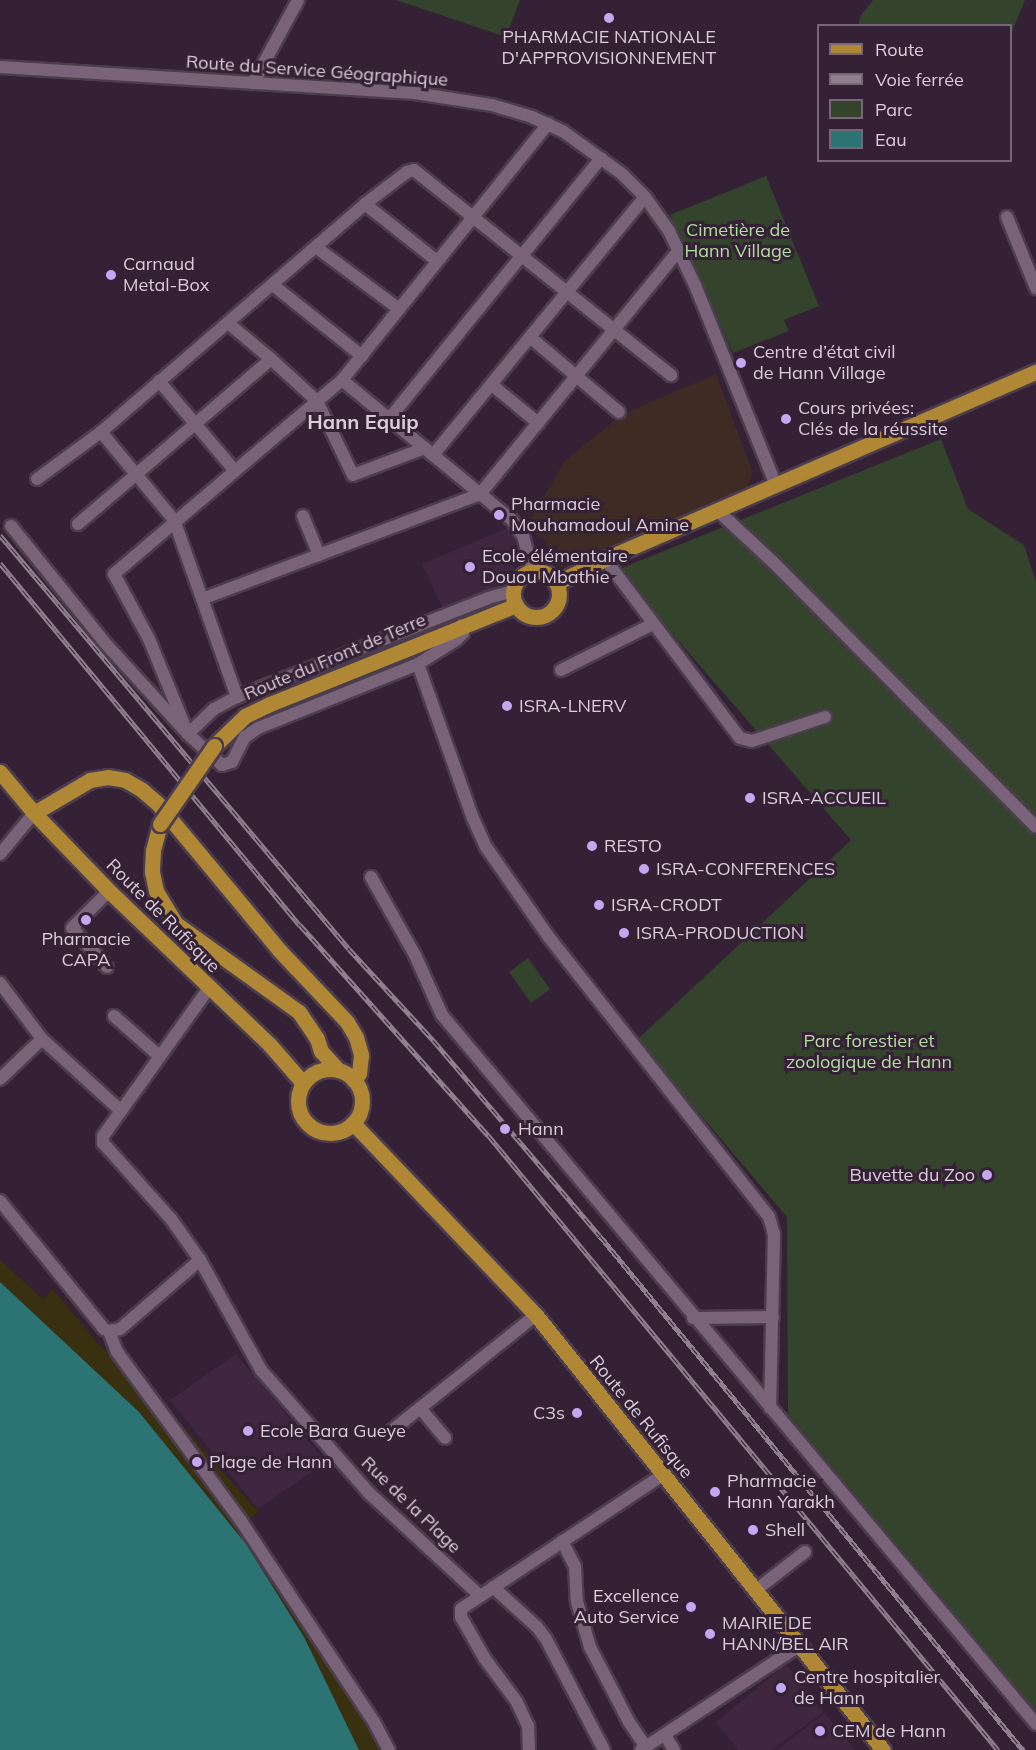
<!DOCTYPE html>
<meta charset="utf-8">
<style>
body{margin:0}
#map{position:relative;width:1036px;height:1750px;overflow:hidden;background:#342135;font-family:Mulish,sans-serif}
div>[style]{position:absolute}
.industrial>*{inset:0;background:#3d2b24}
.built>*{inset:0;background:#3f2740}
.green>*{inset:0;background:#33432c}
.sand>*{inset:0;background:#38300f}
.water>*{inset:0;background:#2c7474}
.roads{filter:drop-shadow(2px 0 #4c3d4d) drop-shadow(-2px 0 #4c3d4d) drop-shadow(0 2px #4c3d4d) drop-shadow(0 -2px #4c3d4d)}
.minor>*{height:12px;margin:-6px;padding:0 6px;transform-origin:6px;border-radius:6px;background:#796379}
.major>*{height:15px;margin:-7.5px;padding:0 7.5px;transform-origin:7.5px;border-radius:7.5px;background:#b08735}
.major>.ring{margin:-7.5px;padding:0;box-sizing:content-box;background:none;border:15px solid #b08735;border-radius:50%}
.rail>*{height:5px;margin-top:-2.5px;transform-origin:0;background:repeating-linear-gradient(90deg,#342135 0 9px,#8f8090 0 18px);box-sizing:border-box;border-block:2px solid #8f8090}
.bridges{filter:drop-shadow(2px 0 #4c3d4d) drop-shadow(-2px 0 #4c3d4d) drop-shadow(0 2px #4c3d4d) drop-shadow(0 -2px #4c3d4d)}
.major-bridge>*{height:15px;margin:-7.5px;padding:0 7.5px;transform-origin:7.5px;border-radius:7.5px;background:#b08735}
.dots>*{width:16px;height:16px;translate:-50% -50%;box-sizing:border-box;border:3px solid #342135;border-radius:50%}
span{translate:-50% -50%;white-space:nowrap;text-align:center;line-height:1.15;-webkit-text-stroke:6px #342135;paint-order:stroke}
.poi-label{font-size:18px;color:#d9cdda}
.left{translate:0 -50%;text-align:left}
.right{translate:-100% -50%;text-align:right}
.street-label{font-size:18px;color:#d9cdda}
.park-label{font-size:18px;color:#b1df9d}
.neighbourhood-label{font-size:20px;color:#d9cdda;font-weight:700}
.legend{position:absolute;left:817px;top:24px;width:195px;height:138px;box-sizing:border-box;background:#342135;border:2px solid #766677;margin:0;padding:8px 10px;list-style:none;font-size:18px;color:#d9cdda}
.legend li{display:flex;align-items:center;gap:12px;height:30px}
.legend b{width:30px;border:2px solid #766677}
</style>
<div id="map">
<div class="industrial">
<i style="clip-path:polygon(716px 374px,753px 473px,747px 487px,566px 567px,556px 565px,544px 539px,526px 527px,565px 461px,621px 415px)"></i>
</div>
<div class="built">
<i style="clip-path:polygon(510px 527px,519px 556px,509px 584px,444px 611px,422px 564px)"></i>
<i style="clip-path:polygon(236px 1354px,326px 1462px,258px 1509px,170px 1400px)"></i>
<i style="clip-path:polygon(786px 1664px,824px 1712px,771px 1750px,738px 1750px,716px 1722px)"></i>
<i style="clip-path:polygon(825px 1713px,855px 1750px,776px 1750px)"></i>
</div>
<div class="green">
<i style="clip-path:polygon(396px 0,520px 0,506px 37px)"></i>
<i style="clip-path:polygon(873px 0,1025px 0,1011px 34px,1010px 26px,858px 25px,861px 15px)"></i>
<i style="clip-path:polygon(766px 176px,819px 306px,784px 320px,789px 331px,733px 353px,670px 215px)"></i>
<i style="clip-path:polygon(941px 439px,968px 509px,1024px 545px,1036px 582px,1036px 1711px,788px 1414px,787px 1217px,637px 1040px,851px 840px,617px 570px)"></i>
<i style="clip-path:polygon(528px 958px,550px 989px,531px 1003px,509px 972px)"></i>
</div>
<div class="sand">
<i style="clip-path:polygon(0 1260px,43px 1299px,53px 1289px,101px 1347px,145px 1382px,258px 1512px,246px 1522px,275px 1567px,382px 1750px,359px 1750px,304px 1637px,246px 1544px,139px 1412px,0 1282px)"></i>
</div>
<div class="water">
<i style="clip-path:polygon(0 1282px,139px 1412px,246px 1544px,304px 1637px,359px 1750px,0 1750px)"></i>
</div>
<div class="roads">
<div class="minor">
<i style="left:0;top:67px;width:416px;rotate:3.6deg"></i>
<i style="left:415px;top:93px;width:78px;rotate:8.9deg"></i>
<i style="left:492px;top:105px;width:42px;rotate:16.7deg"></i>
<i style="left:532px;top:117px;width:35px;rotate:25deg"></i>
<i style="left:564px;top:132px;width:72px;rotate:35.9deg"></i>
<i style="left:622px;top:174px;width:33px;rotate:45deg"></i>
<i style="left:645px;top:197px;width:42px;rotate:54.8deg"></i>
<i style="left:669px;top:231px;width:60px;rotate:64.3deg"></i>
<i style="left:695px;top:285px;width:216px;rotate:68deg"></i>
<i style="left:253px;top:83px;width:94px;rotate:-61.5deg"></i>
<i style="left:365px;top:204px;width:92px;rotate:38.4deg"></i>
<i style="left:1007px;top:217px;width:77px;rotate:67.8deg"></i>
<i style="left:317px;top:248px;width:102px;rotate:36.6deg"></i>
<i style="left:273px;top:285px;width:114px;rotate:38.6deg"></i>
<i style="left:228px;top:323px;width:56px;rotate:39.9deg"></i>
<i style="left:531px;top:338px;width:115px;rotate:40.1deg"></i>
<i style="left:342px;top:380px;width:220px;rotate:39.5deg"></i>
<i style="left:512px;top:520px;width:19px;rotate:55deg"></i>
<i style="left:523px;top:536px;width:37px;rotate:74deg"></i>
<i style="left:159px;top:381px;width:118px;rotate:49.8deg"></i>
<i style="left:492px;top:385px;width:60px;rotate:39.6deg"></i>
<i style="left:389px;top:419px;width:336px;rotate:-50.9deg"></i>
<i style="left:101px;top:432px;width:114px;rotate:50.3deg"></i>
<i style="left:174px;top:520px;width:188px;rotate:70.4deg"></i>
<i style="left:433px;top:455px;width:334px;rotate:-50.6deg"></i>
<i style="left:37px;top:479px;width:79px;rotate:-36.3deg"></i>
<i style="left:101px;top:432px;width:349px;rotate:-40.8deg"></i>
<i style="left:365px;top:204px;width:53px;rotate:-37.3deg"></i>
<i style="left:407px;top:172px;width:7px;rotate:-16deg"></i>
<i style="left:414px;top:170px;width:329px;rotate:38.6deg"></i>
<i style="left:717px;top:510px;width:76px;rotate:42.9deg"></i>
<i style="left:773px;top:562px;width:373px;rotate:45.2deg"></i>
<i style="left:303px;top:516px;width:42px;rotate:67.7deg"></i>
<i style="left:78px;top:524px;width:254px;rotate:-40.5deg"></i>
<i style="left:271px;top:359px;width:62px;rotate:42.4deg"></i>
<i style="left:317px;top:401px;width:82px;rotate:64.1deg"></i>
<i style="left:353px;top:475px;width:77px;rotate:-20.6deg"></i>
<i style="left:11px;top:526px;width:151px;rotate:51.2deg"></i>
<i style="left:106px;top:644px;width:122px;rotate:47.7deg"></i>
<i style="left:188px;top:734px;width:46px;rotate:42.4deg"></i>
<i style="left:222px;top:765px;width:10px;rotate:-17deg"></i>
<i style="left:232px;top:762px;width:28px;rotate:-63deg"></i>
<i style="left:245px;top:737px;width:16px;rotate:-35deg"></i>
<i style="left:258px;top:728px;width:172px;rotate:-21.8deg"></i>
<i style="left:418px;top:664px;width:45px;rotate:-32.3deg"></i>
<i style="left:456px;top:640px;width:10px;rotate:-45deg"></i>
<i style="left:463px;top:633px;width:8px;rotate:-104deg"></i>
<i style="left:605px;top:559px;width:224px;rotate:53deg"></i>
<i style="left:740px;top:738px;width:12px;rotate:14deg"></i>
<i style="left:752px;top:741px;width:77px;rotate:-18.2deg"></i>
<i style="left:202px;top:599px;width:297px;rotate:-20.7deg"></i>
<i style="left:480px;top:494px;width:315px;rotate:-50.8deg"></i>
<i style="left:418px;top:664px;width:161px;rotate:70.4deg"></i>
<i style="left:472px;top:816px;width:34px;rotate:66deg"></i>
<i style="left:486px;top:847px;width:108px;rotate:55.1deg"></i>
<i style="left:548px;top:936px;width:357px;rotate:51.8deg"></i>
<i style="left:769px;top:1217px;width:18px;rotate:74deg"></i>
<i style="left:774px;top:1234px;width:174px;rotate:91.3deg"></i>
<i style="left:561px;top:670px;width:103px;rotate:-26.6deg"></i>
<i style="left:188px;top:734px;width:103px;rotate:-112.3deg"></i>
<i style="left:149px;top:639px;width:74px;rotate:-118.3deg"></i>
<i style="left:114px;top:574px;width:299px;rotate:-40.4deg"></i>
<i style="left:342px;top:380px;width:329px;rotate:-51.2deg"></i>
<i style="left:188px;top:734px;width:36px;rotate:-44deg"></i>
<i style="left:214px;top:709px;width:26px;rotate:-28deg"></i>
<i style="left:237px;top:697px;width:270px;rotate:-21.5deg"></i>
<i style="left:488px;top:598px;width:27px;rotate:-15deg"></i>
<i style="left:0;top:854px;width:53px;rotate:-50.3deg"></i>
<i style="left:371px;top:877px;width:90px;rotate:60.6deg"></i>
<i style="left:415px;top:955px;width:66px;rotate:65.8deg"></i>
<i style="left:442px;top:1015px;width:925px;rotate:50.04deg"></i>
<i style="left:107px;top:967px;width:52px;rotate:-131.9deg"></i>
<i style="left:72px;top:928px;width:52px;rotate:-45deg"></i>
<i style="left:0;top:983px;width:70px;rotate:53.1deg"></i>
<i style="left:42px;top:1039px;width:107px;rotate:42.3deg"></i>
<i style="left:209px;top:988px;width:182px;rotate:125.6deg"></i>
<i style="left:103px;top:1136px;width:7px;rotate:90deg"></i>
<i style="left:103px;top:1143px;width:102px;rotate:48.2deg"></i>
<i style="left:171px;top:1219px;width:50px;rotate:54.7deg"></i>
<i style="left:200px;top:1260px;width:126px;rotate:61deg"></i>
<i style="left:261px;top:1370px;width:164px;rotate:48.7deg"></i>
<i style="left:369px;top:1493px;width:150px;rotate:42.8deg"></i>
<i style="left:114px;top:1016px;width:60px;rotate:41.6deg"></i>
<i style="left:0;top:1079px;width:58px;rotate:-43.6deg"></i>
<i style="left:0;top:1201px;width:165px;rotate:50.9deg"></i>
<i style="left:104px;top:1329px;width:5px;rotate:22deg"></i>
<i style="left:109px;top:1331px;width:11px;rotate:-10deg"></i>
<i style="left:120px;top:1329px;width:106px;rotate:-40.8deg"></i>
<i style="left:693px;top:1318px;width:80px;rotate:-0.7deg"></i>
<i style="left:109px;top:1331px;width:22px;rotate:69deg"></i>
<i style="left:117px;top:1352px;width:210px;rotate:53.7deg"></i>
<i style="left:241px;top:1521px;width:241px;rotate:56.5deg"></i>
<i style="left:374px;top:1722px;width:32px;rotate:62deg"></i>
<i style="left:420px;top:1408px;width:39px;rotate:50deg"></i>
<i style="left:389px;top:1433px;width:189px;rotate:-38.8deg"></i>
<i style="left:562px;top:1541px;width:29px;rotate:63deg"></i>
<i style="left:575px;top:1567px;width:35px;rotate:87deg"></i>
<i style="left:577px;top:1602px;width:47px;rotate:73.9deg"></i>
<i style="left:590px;top:1647px;width:85px;rotate:62.5deg"></i>
<i style="left:629px;top:1722px;width:30px;rotate:56deg"></i>
<i style="left:493px;top:1587px;width:59px;rotate:42.3deg"></i>
<i style="left:537px;top:1627px;width:15px;rotate:53deg"></i>
<i style="left:546px;top:1639px;width:125px;rotate:62.4deg"></i>
<i style="left:756px;top:1590px;width:62px;rotate:-37.8deg"></i>
<i style="left:665px;top:1735px;width:17px;rotate:59deg"></i>
<i style="left:529px;top:1750px;width:24px;rotate:-92deg"></i>
<i style="left:528px;top:1726px;width:26px;rotate:-115deg"></i>
<i style="left:517px;top:1702px;width:54px;rotate:-126.7deg"></i>
<i style="left:485px;top:1659px;width:48px;rotate:-119.7deg"></i>
<i style="left:461px;top:1617px;width:8px;rotate:-90deg"></i>
<i style="left:461px;top:1609px;width:242px;rotate:-33.6deg"></i>
<i style="left:641px;top:1750px;width:191px;rotate:-33.4deg"></i>
</div>
<div class="major">
<i class="ring" style="left:513px;top:571px;width:31px;height:31px"></i>
<i style="left:556px;top:583px;width:55px;rotate:-26.1deg"></i>
<i style="left:605px;top:559px;width:470px;rotate:-23.5deg"></i>
<i style="left:214px;top:746px;width:43px;rotate:-44.1deg"></i>
<i style="left:245px;top:716px;width:28px;rotate:-26deg"></i>
<i style="left:270px;top:704px;width:265px;rotate:-21.9deg"></i>
<i style="left:0;top:772px;width:53px;rotate:50.3deg"></i>
<i style="left:34px;top:813px;width:108px;rotate:46.1deg"></i>
<i style="left:109px;top:891px;width:223px;rotate:43.7deg"></i>
<i style="left:270px;top:1045px;width:50px;rotate:49deg"></i>
<i style="left:34px;top:813px;width:65px;rotate:-30.5deg"></i>
<i style="left:90px;top:780px;width:18px;rotate:-9deg"></i>
<i style="left:108px;top:777px;width:17px;rotate:10deg"></i>
<i style="left:125px;top:780px;width:20px;rotate:30deg"></i>
<i style="left:142px;top:790px;width:21px;rotate:41deg"></i>
<i style="left:158px;top:804px;width:190px;rotate:50.3deg"></i>
<i style="left:279px;top:950px;width:99px;rotate:46.6deg"></i>
<i style="left:347px;top:1022px;width:17px;rotate:59deg"></i>
<i style="left:356px;top:1037px;width:19px;rotate:74deg"></i>
<i style="left:361px;top:1055px;width:18px;rotate:96deg"></i>
<i style="left:359px;top:1073px;width:9px;rotate:126deg"></i>
<i style="left:160px;top:824px;width:27px;rotate:105deg"></i>
<i style="left:153px;top:850px;width:22px;rotate:93deg"></i>
<i style="left:152px;top:872px;width:19px;rotate:78deg"></i>
<i style="left:156px;top:891px;width:37px;rotate:59deg"></i>
<i style="left:175px;top:923px;width:153px;rotate:35.7deg"></i>
<i style="left:299px;top:1012px;width:32px;rotate:56deg"></i>
<i style="left:317px;top:1039px;width:13px;rotate:72deg"></i>
<i style="left:321px;top:1051px;width:24px;rotate:48deg"></i>
<i class="ring" style="left:298px;top:1069px;width:49px;height:49px"></i>
<i style="left:353px;top:1123px;width:265px;rotate:46.4deg"></i>
<i style="left:536px;top:1315px;width:556px;rotate:51.42deg"></i>
</div>
</div>
<div class="rail">
<i style="left:0;top:535px;width:541px;rotate:49.87deg"></i>
<i style="left:349px;top:949px;width:124px;rotate:47.3deg"></i>
<i style="left:433px;top:1040px;width:257px;rotate:49.6deg"></i>
<i style="left:600px;top:1236px;width:666px;rotate:50.55deg"></i>
<i style="left:0;top:563px;width:470px;rotate:50.4deg"></i>
<i style="left:300px;top:925px;width:282px;rotate:48.2deg"></i>
<i style="left:488px;top:1135px;width:799px;rotate:50.33deg"></i>
</div>
<div class="bridges">
<div class="major-bridge">
<i style="left:160px;top:824px;width:95px;rotate:-55.3deg"></i>
</div>
</div>
<div class="dots">
<i style="left:609px;top:18px;background:#c4a7f1"></i>
<i style="left:111px;top:275px;background:#c4a7f1"></i>
<i style="left:741px;top:363px;background:#c4a7f1"></i>
<i style="left:786px;top:419px;background:#c4a7f1"></i>
<i style="left:499px;top:515px;background:#c4a7f1"></i>
<i style="left:470px;top:567px;background:#c4a7f1"></i>
<i style="left:507px;top:706px;background:#c4a7f1"></i>
<i style="left:750px;top:798px;background:#c4a7f1"></i>
<i style="left:592px;top:846px;background:#c4a7f1"></i>
<i style="left:644px;top:869px;background:#c4a7f1"></i>
<i style="left:599px;top:905px;background:#c4a7f1"></i>
<i style="left:86px;top:920px;background:#c4a7f1"></i>
<i style="left:624px;top:933px;background:#c4a7f1"></i>
<i style="left:505px;top:1129px;background:#c4a7f1"></i>
<i style="left:987px;top:1175px;background:#c4a7f1"></i>
<i style="left:577px;top:1413px;background:#c4a7f1"></i>
<i style="left:248px;top:1431px;background:#c4a7f1"></i>
<i style="left:197px;top:1462px;background:#c4a7f1"></i>
<i style="left:715px;top:1492px;background:#c4a7f1"></i>
<i style="left:753px;top:1530px;background:#c4a7f1"></i>
<i style="left:691px;top:1607px;background:#c4a7f1"></i>
<i style="left:710px;top:1634px;background:#c4a7f1"></i>
<i style="left:781px;top:1688px;background:#c4a7f1"></i>
<i style="left:820px;top:1731px;background:#c4a7f1"></i>
</div>
<div class="poi-label">
<span style="left:609px;top:48px">PHARMACIE NATIONALE<br>D'APPROVISIONNEMENT</span>
<span class="left" style="left:123px;top:275px">Carnaud<br>Metal-Box</span>
<span class="left" style="left:753px;top:363px">Centre d’état civil<br>de Hann Village</span>
<span class="left" style="left:798px;top:419px">Cours privées:<br>Clés de la réussite</span>
<span class="left" style="left:511px;top:515px">Pharmacie<br>Mouhamadoul Amine</span>
<span class="left" style="left:482px;top:567px">Ecole élémentaire<br>Douou Mbathie</span>
<span class="left" style="left:519px;top:706px">ISRA-LNERV</span>
<span class="left" style="left:762px;top:798px">ISRA-ACCUEIL</span>
<span class="left" style="left:604px;top:846px">RESTO</span>
<span class="left" style="left:656px;top:869px">ISRA-CONFERENCES</span>
<span class="left" style="left:611px;top:905px">ISRA-CRODT</span>
<span class="left" style="left:636px;top:933px">ISRA-PRODUCTION</span>
<span style="left:86px;top:950px">Pharmacie<br>CAPA</span>
<span class="left" style="left:518px;top:1129px">Hann</span>
<span class="right" style="left:975px;top:1175px">Buvette du Zoo</span>
<span class="right" style="left:565px;top:1413px">C3s</span>
<span class="left" style="left:260px;top:1431px">Ecole Bara Gueye</span>
<span class="left" style="left:209px;top:1462px">Plage de Hann</span>
<span class="left" style="left:727px;top:1492px">Pharmacie<br>Hann Yarakh</span>
<span class="left" style="left:765px;top:1530px">Shell</span>
<span class="right" style="left:679px;top:1607px">Excellence<br>Auto Service</span>
<span class="left" style="left:722px;top:1634px">MAIRIE DE<br>HANN/BEL AIR</span>
<span class="left" style="left:794px;top:1688px">Centre hospitalier<br>de Hann</span>
<span class="left" style="left:832px;top:1731px">CEM de Hann</span>
</div>
<div class="street-label">
<span style="left:317px;top:71px;rotate:4deg">Route du Service Géographique</span>
<span style="left:335px;top:657px;rotate:-23deg">Route du Front de Terre</span>
<span style="left:163px;top:916px;rotate:45deg">Route de Rufisque</span>
<span style="left:641px;top:1417px;rotate:51deg">Route de Rufisque</span>
<span style="left:411px;top:1505px;rotate:44deg">Rue de la Plage</span>
</div>
<div class="park-label">
<span style="left:738px;top:241px">Cimetière de<br>Hann Village</span>
<span style="left:869px;top:1052px">Parc forestier et<br>zoologique de Hann</span>
</div>
<div class="neighbourhood-label">
<span style="left:363px;top:421px">Hann Equip</span>
</div>
<ul class="legend">
<li><b style="height:8px;background:#b08735"></b>Route</li>
<li><b style="height:8px;background:#8f8090"></b>Voie ferrée</li>
<li><b style="height:16px;background:#33432c"></b>Parc</li>
<li><b style="height:16px;background:#2c7474"></b>Eau</li>
</ul>
</div>
